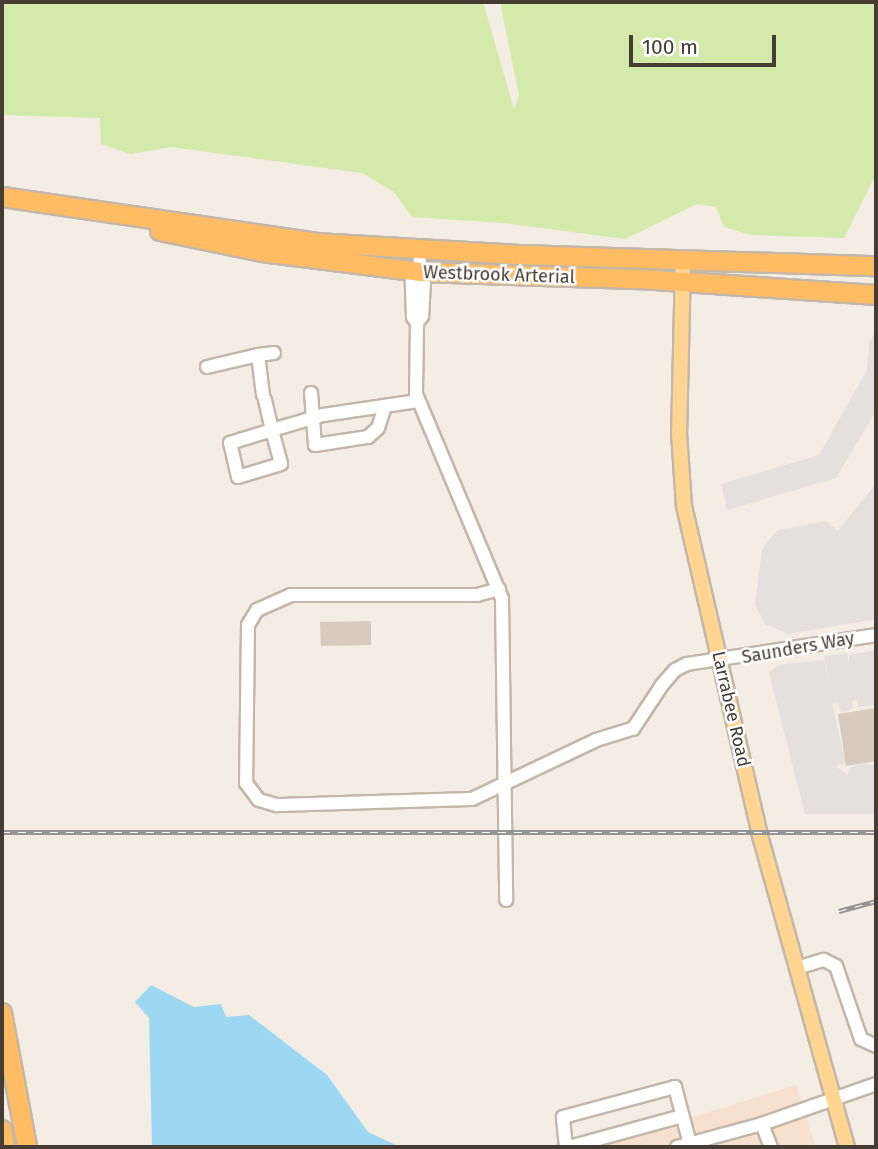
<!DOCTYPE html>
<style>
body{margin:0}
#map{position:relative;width:878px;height:1149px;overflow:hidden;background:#f3ede4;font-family:"Fira Sans",sans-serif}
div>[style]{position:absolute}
.commercial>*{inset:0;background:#f7e1ce}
.green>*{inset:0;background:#d3eaaa}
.parking>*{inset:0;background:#e3e0dd}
.water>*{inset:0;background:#9dd8f3}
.building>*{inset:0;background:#d8cabc}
.roads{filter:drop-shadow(2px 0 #c2b7a9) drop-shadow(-2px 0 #c2b7a9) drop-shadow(0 2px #c2b7a9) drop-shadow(0 -2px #c2b7a9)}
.minor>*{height:12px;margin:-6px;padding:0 6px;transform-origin:6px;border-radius:6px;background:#fff}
.major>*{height:14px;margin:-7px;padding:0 7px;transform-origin:7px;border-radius:7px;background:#ffd591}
.highway>*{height:18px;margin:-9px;padding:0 9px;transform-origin:9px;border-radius:9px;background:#ffbc63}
.rail>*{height:5px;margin-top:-2.5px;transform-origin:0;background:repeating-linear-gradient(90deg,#fff 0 8px,#959595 0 16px);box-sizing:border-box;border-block:2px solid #959595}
span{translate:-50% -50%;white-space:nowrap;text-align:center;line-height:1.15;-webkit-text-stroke:5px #fff;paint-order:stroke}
.street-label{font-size:18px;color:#453d34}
.frame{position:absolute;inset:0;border:4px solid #453d34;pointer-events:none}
.scale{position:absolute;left:629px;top:35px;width:147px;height:32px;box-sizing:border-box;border:4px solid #453d34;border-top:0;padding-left:9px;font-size:21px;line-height:24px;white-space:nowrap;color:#453d34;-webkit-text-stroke:5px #fff;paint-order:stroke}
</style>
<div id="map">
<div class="commercial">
<i style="clip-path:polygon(796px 1085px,816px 1147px,596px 1147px)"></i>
</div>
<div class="green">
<i style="clip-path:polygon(2px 2px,483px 2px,514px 109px,519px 95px,500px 2px,876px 2px,876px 174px,844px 238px,751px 235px,724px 227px,716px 207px,697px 204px,625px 239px,504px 223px,412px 217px,394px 192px,362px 173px,171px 147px,130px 154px,101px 144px,100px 118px,2px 115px)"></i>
</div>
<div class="parking">
<i style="clip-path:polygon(876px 330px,876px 411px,836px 478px,727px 510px,721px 484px,819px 455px,867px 370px,869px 343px)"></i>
<i style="clip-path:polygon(876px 483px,876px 619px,788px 634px,765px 624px,755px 604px,762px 550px,770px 538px,779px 530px,826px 521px,838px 531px)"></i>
<i style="clip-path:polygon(876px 650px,876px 705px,858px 707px,857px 700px,852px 701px,853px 708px,841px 713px,839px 703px,832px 704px,846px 763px,836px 766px,848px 776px,849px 768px,861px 764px,876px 765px,876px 814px,805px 814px,769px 673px,778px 665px,824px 660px,829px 686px,824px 656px,847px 654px,849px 663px,849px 655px)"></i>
</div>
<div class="water">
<i style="clip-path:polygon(151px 985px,194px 1007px,221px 1004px,226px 1017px,249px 1015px,327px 1075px,368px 1132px,400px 1147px,152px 1147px,149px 1018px,135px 1002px)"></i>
</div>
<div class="building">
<i style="clip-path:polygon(371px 621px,371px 645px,321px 646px,320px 622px)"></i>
<i style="clip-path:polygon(876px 708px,876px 761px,846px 766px,838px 714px)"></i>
</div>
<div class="roads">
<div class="minor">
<i style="left:420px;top:250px;width:26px;rotate:92deg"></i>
<i style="left:419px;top:276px;width:7px;rotate:45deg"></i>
<i style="left:424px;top:281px;width:35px;rotate:93deg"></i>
<i style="left:422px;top:316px;width:9px;rotate:126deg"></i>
<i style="left:417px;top:323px;width:71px;rotate:90.8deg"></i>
<i style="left:416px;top:394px;width:222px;rotate:67.2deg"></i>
<i style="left:502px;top:599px;width:301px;rotate:89.2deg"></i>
<i style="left:417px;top:323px;width:7px;rotate:-124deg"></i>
<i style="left:413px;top:317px;width:37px;rotate:-92deg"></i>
<i style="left:412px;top:280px;width:8px;rotate:-30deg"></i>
<i style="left:258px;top:355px;width:16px;rotate:-7deg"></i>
<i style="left:207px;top:367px;width:52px;rotate:-13.2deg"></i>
<i style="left:258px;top:355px;width:40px;rotate:82.9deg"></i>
<i style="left:311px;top:393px;width:52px;rotate:85.6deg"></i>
<i style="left:315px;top:445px;width:54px;rotate:-8.6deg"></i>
<i style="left:368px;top:437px;width:13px;rotate:-42deg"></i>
<i style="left:378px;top:428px;width:20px;rotate:-72deg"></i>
<i style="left:265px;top:400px;width:31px;rotate:77deg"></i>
<i style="left:272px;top:430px;width:35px;rotate:75deg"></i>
<i style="left:281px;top:464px;width:45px;rotate:163.2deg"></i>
<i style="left:238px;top:477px;width:35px;rotate:-103deg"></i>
<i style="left:230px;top:443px;width:44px;rotate:-17.2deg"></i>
<i style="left:272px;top:430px;width:53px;rotate:-16.4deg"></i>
<i style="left:323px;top:415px;width:96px;rotate:-8.4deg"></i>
<i style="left:499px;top:589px;width:23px;rotate:165deg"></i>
<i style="left:477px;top:595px;width:186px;rotate:180deg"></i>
<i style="left:291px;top:595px;width:37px;rotate:156deg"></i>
<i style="left:257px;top:610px;width:17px;rotate:121deg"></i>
<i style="left:248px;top:625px;width:158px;rotate:90.7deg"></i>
<i style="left:246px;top:783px;width:21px;rotate:53deg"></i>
<i style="left:259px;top:800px;width:19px;rotate:16deg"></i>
<i style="left:277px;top:805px;width:195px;rotate:-1.8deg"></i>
<i style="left:472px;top:799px;width:137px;rotate:-25.4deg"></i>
<i style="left:596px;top:740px;width:39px;rotate:-17deg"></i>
<i style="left:633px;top:729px;width:53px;rotate:-56.6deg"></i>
<i style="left:662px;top:685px;width:20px;rotate:-49deg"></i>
<i style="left:675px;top:670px;width:13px;rotate:-27deg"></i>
<i style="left:687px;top:664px;width:191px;rotate:-8.7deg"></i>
<i style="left:797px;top:968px;width:28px;rotate:-17deg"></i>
<i style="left:824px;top:960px;width:13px;rotate:27deg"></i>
<i style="left:836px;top:966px;width:77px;rotate:71.1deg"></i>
<i style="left:861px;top:1039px;width:17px;rotate:25deg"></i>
<i style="left:762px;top:1124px;width:25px;rotate:69deg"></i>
<i style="left:566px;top:1147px;width:30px;rotate:-96deg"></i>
<i style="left:563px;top:1117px;width:116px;rotate:-15deg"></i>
<i style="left:675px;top:1087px;width:59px;rotate:75.3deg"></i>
<i style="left:569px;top:1147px;width:117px;rotate:-15.3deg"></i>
<i style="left:677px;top:1147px;width:88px;rotate:-15.1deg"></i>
<i style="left:762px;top:1124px;width:121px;rotate:-19.3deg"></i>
</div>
<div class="major">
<i style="left:683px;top:261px;width:172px;rotate:91.3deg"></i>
<i style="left:679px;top:433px;width:73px;rotate:86.1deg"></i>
<i style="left:684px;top:506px;width:335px;rotate:77deg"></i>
<i style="left:759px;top:832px;width:327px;rotate:74.4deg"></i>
</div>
<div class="highway">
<i style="left:2px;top:197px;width:317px;rotate:8.3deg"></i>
<i style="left:316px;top:243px;width:204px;rotate:3.4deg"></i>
<i style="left:520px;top:255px;width:356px;rotate:1.8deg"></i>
<i style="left:160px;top:231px;width:104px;rotate:11.6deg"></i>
<i style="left:262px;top:252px;width:159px;rotate:7.2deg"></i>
<i style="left:420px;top:272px;width:235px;rotate:1.9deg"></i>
<i style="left:655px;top:280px;width:222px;rotate:3.9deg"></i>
<i style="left:2px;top:1013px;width:136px;rotate:79.4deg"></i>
<i style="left:2px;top:1130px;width:17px;rotate:80deg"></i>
</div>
</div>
<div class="rail">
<i style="left:2px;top:832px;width:874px"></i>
<i style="left:839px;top:911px;width:38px;rotate:-15deg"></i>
</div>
<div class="street-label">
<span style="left:499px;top:275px;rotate:2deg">Westbrook Arterial</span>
<span style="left:798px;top:648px;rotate:-10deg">Saunders Way</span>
<span style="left:731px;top:709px;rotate:77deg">Larrabee Road</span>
</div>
<div class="frame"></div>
<div class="scale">100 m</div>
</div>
